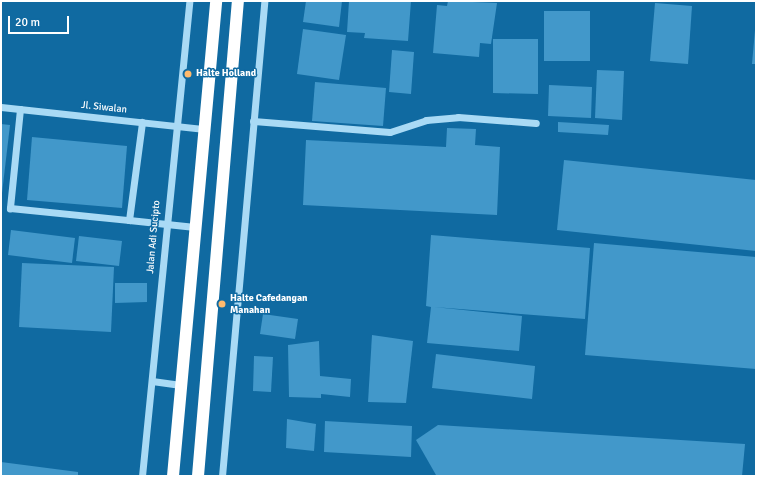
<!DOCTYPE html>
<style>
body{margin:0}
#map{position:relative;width:757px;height:477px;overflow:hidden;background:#106aa1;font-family:Signika,sans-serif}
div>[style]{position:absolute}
.building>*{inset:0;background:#4298ca}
.minor>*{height:7px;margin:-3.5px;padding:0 3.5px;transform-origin:3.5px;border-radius:3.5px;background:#a9daf5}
.highway>*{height:12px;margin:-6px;padding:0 6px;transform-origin:6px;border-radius:6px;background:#fff}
.dots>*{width:11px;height:11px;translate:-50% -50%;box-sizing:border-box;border:2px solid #106aa1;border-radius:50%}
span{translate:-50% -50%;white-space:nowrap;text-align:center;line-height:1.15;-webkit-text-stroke:3px #106aa1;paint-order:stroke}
.poi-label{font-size:10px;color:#fff;font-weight:700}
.left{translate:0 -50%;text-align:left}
.street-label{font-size:10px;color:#fff}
.frame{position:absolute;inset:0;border:2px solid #fff;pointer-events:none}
.scale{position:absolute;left:8px;top:16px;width:61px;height:18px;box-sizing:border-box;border:2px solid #fff;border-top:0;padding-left:5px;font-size:12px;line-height:14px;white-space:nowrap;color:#fff;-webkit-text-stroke:3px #106aa1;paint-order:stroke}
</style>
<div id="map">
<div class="building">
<i style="clip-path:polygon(306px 1px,342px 1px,339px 27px,303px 22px)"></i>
<i style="clip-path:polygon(349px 1px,411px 1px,408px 41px,364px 38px,365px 33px,347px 32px)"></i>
<i style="clip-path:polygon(448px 1px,497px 3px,491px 44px,480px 43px,479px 57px,433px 53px,437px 5px,447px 6px)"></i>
<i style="clip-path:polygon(655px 3px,692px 6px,688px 64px,650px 61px)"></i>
<i style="clip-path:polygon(544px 11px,590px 11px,590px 61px,544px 61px)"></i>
<i style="clip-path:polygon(303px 29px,346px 35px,339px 80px,297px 74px)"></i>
<i style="clip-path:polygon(755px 30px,756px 30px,756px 64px,752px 64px)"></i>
<i style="clip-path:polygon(493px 39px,538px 39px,538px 94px,493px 93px)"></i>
<i style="clip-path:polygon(392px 50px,414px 52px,411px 94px,389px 92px)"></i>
<i style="clip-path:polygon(597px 70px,624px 71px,622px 120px,595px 118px)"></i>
<i style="clip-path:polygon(315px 82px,386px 88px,383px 126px,312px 121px)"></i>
<i style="clip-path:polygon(549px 85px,592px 87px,591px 118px,548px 116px)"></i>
<i style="clip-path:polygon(558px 122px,609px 125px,608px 135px,558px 132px)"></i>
<i style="clip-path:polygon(1px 124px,10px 125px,2px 193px,1px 192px)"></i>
<i style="clip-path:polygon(447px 128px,476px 129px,475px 145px,500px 147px,497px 215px,303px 205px,306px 140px,446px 147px)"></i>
<i style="clip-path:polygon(32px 137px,127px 146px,122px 208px,27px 200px)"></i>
<i style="clip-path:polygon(564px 160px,756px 180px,756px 251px,557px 230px)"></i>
<i style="clip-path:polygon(11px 230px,75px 238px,72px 263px,8px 255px)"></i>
<i style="clip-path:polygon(431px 235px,590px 248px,585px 319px,434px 307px,522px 316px,519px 351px,427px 343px,431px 307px,426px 306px)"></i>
<i style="clip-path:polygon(79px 236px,122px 241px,119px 266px,76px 261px)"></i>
<i style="clip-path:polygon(594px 243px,756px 257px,756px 369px,585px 355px)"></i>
<i style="clip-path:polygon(22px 263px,114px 267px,111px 332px,19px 327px)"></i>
<i style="clip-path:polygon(115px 283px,147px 283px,147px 302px,115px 303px)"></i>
<i style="clip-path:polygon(263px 314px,298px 319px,295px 339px,260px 334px)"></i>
<i style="clip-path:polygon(372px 335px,413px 341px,406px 403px,368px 402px)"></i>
<i style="clip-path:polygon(319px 341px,320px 376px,351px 379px,350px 397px,321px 394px,321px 398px,289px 397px,288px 345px)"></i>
<i style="clip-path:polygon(436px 354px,535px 366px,532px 399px,432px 388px)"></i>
<i style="clip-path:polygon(254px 356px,273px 357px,271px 392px,253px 391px)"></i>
<i style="clip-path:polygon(287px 419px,316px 424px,314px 451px,286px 448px)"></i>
<i style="clip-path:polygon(325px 421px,412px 426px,411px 457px,324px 452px)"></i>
<i style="clip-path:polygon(438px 425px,745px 444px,742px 476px,436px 475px,416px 440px)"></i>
<i style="clip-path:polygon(1px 462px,78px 472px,78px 476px,1px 476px)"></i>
</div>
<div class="minor">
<i style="left:1px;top:107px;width:205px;rotate:6.2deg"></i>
<i style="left:20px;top:109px;width:100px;rotate:95.8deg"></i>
<i style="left:10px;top:208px;width:120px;rotate:5.8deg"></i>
<i style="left:129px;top:220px;width:99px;rotate:-82.4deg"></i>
<i style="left:253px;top:121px;width:137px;rotate:4.6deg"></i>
<i style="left:390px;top:132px;width:38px;rotate:-18deg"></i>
<i style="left:426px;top:120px;width:32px;rotate:-5deg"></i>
<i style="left:458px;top:117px;width:78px;rotate:4.4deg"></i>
<i style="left:129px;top:220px;width:66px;rotate:6.1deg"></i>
<i style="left:152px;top:381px;width:29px;rotate:8deg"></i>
<i style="left:142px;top:476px;width:477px;rotate:-84.3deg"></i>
<i style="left:222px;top:476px;width:477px;rotate:-84.9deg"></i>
</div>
<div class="highway">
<i style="left:173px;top:476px;width:477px;rotate:-84.8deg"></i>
<i style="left:198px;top:476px;width:477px;rotate:-85.2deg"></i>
</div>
<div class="dots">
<i style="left:188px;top:74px;background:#ffba6d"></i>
<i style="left:222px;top:304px;background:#ffba6d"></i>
</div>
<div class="poi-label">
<span class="left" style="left:196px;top:74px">Halte Holland</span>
<span class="left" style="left:230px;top:304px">Halte Cafedangan<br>Manahan</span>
</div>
<div class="street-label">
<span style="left:104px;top:108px;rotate:6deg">Jl. Siwalan</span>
<span style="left:154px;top:237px;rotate:-85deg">Jalan Adi Sucipto</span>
</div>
<div class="frame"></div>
<div class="scale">20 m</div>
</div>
